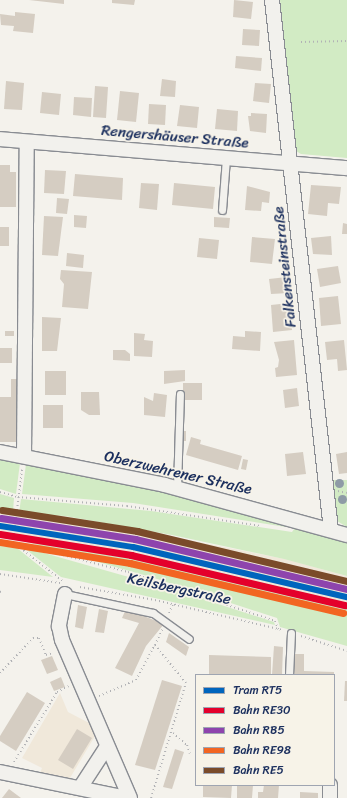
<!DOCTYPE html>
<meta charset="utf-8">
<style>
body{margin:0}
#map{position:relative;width:347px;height:798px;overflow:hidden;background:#f4f2ec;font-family:Sriracha,sans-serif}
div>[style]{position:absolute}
.built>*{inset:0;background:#f0e8da}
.green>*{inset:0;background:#d2ebc4}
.building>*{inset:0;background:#d5cdc2}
.path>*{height:2px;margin-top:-1px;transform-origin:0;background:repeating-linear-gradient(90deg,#b1b2b5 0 1px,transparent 0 4px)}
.roads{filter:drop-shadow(1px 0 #898c92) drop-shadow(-1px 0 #898c92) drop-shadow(0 1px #898c92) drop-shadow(0 -1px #898c92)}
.lane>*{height:7px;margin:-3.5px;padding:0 3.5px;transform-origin:3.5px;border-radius:3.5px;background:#f2f1ed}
.street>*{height:14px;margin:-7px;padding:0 7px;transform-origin:7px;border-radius:7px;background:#f2f1ed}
.rail-1>*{height:7px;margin:-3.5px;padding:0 3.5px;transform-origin:3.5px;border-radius:3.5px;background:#e4002b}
.rail-2>*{height:7px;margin:-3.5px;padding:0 3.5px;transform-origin:3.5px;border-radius:3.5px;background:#8e44ad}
.rail-3>*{height:7px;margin:-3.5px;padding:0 3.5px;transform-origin:3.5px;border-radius:3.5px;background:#f26522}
.rail-4>*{height:7px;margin:-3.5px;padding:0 3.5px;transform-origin:3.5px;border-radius:3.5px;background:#7a4b2a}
.tram-1>*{height:6px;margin:-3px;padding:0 3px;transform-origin:3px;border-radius:3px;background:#0065bd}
.trees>*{width:9px;height:9px;margin:-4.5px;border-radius:50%;background:#8e9ba6}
span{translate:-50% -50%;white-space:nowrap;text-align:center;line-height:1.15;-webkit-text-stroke:3.5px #f7f3e8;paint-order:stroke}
.street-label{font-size:15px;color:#1b2f5e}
.legend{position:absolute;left:195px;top:674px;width:140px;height:112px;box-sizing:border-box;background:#f7f3e8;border:1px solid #9fa5b1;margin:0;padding:5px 7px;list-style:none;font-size:12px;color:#1b2f5e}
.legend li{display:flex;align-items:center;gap:8px;height:20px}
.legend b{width:20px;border:1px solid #9fa5b1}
</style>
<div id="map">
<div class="built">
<i style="clip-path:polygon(0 510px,64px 516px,285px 559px,347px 576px,347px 604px,173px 563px,0 533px)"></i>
<i style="clip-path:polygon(60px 693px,68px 712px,91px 724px,95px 736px,67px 783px,40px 773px,42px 768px,22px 758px)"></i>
</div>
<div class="green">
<i style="clip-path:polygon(280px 0,347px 0,347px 158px,301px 154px,296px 151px)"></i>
<i style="clip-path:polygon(0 460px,20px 463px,16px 494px,0 489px)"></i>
<i style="clip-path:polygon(26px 464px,172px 492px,289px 522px,286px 527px,133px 503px,22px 494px)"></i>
<i style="clip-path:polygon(333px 480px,347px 480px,347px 527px,337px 521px)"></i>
<i style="clip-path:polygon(0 494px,14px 498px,13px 512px,0 510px)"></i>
<i style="clip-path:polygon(21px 499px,151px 511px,292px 532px,297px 525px,347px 543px,347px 576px,284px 559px,172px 535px,65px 516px,19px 513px)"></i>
<i style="clip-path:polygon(16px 535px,166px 561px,347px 604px,347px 646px,280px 627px,277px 618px,151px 577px,16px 539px)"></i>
<i style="clip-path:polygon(0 546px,17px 548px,53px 577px,0 570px)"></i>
<i style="clip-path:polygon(23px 547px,178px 591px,274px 622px,275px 625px,61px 577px)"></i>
</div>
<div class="building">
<i style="clip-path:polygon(29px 0,64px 0,64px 4px)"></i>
<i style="clip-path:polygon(112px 0,135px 0,134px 5px,112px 3px)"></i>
<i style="clip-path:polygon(234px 0,253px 2px,251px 19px,233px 17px)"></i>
<i style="clip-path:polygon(15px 12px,35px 14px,33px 33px,13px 31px,14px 26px,1px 25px,0 14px,15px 16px)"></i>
<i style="clip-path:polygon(243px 29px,260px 30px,259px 46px,242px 45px)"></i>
<i style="clip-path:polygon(236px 56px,262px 58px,261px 71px,235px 68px)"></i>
<i style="clip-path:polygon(162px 79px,176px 81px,175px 97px,160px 96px)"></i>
<i style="clip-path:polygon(6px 81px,24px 83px,22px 110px,4px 109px)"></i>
<i style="clip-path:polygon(255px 83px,271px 84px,269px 103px,253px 101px)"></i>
<i style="clip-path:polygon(95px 86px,108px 87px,106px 118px,93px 117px)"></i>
<i style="clip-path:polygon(120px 91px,139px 93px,136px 122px,117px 120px)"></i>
<i style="clip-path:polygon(42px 92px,61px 94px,59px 115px,40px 113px)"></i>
<i style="clip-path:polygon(74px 97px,92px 98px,91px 117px,73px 115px)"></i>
<i style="clip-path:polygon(149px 104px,166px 105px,165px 125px,148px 124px)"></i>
<i style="clip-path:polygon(180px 105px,199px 107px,197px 128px,177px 126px)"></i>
<i style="clip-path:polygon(217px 109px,238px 111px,237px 131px,215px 129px)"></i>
<i style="clip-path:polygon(251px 113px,267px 114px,266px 133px,250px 131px,248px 116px,251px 116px)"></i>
<i style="clip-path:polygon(0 165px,10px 165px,10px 172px,16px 172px,16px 207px,0 207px)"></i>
<i style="clip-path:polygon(45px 170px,66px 171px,64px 194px,44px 193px)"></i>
<i style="clip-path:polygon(75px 174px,123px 178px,122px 200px,73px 196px)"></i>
<i style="clip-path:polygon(141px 183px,159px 184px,157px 210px,139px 208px)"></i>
<i style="clip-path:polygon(174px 183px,215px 187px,213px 209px,172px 205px)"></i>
<i style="clip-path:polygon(311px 185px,341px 187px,339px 204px,328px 203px,327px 216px,308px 214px)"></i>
<i style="clip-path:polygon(247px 186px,270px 192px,269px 203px,262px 202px,261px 211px,245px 210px)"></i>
<i style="clip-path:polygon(57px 198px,69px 199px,67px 214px,56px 213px)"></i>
<i style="clip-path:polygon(74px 215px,87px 216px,86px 228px,74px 227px)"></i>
<i style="clip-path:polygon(44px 216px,63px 217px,58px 256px,42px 255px)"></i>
<i style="clip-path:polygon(214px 217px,230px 218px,229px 228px,214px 227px)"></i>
<i style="clip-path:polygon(343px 223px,347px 224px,347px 234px,342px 234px)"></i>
<i style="clip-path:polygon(0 227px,9px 227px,9px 246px,0 246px)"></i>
<i style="clip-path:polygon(331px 236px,332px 255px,313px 254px,311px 238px)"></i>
<i style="clip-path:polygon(252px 237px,275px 239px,272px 264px,250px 262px)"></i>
<i style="clip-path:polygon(199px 238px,219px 240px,217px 259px,197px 257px)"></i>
<i style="clip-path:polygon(67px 253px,84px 255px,83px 268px,66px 266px)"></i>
<i style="clip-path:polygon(338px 266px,341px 283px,320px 287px,317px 269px)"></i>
<i style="clip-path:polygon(61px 270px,92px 272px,88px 309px,62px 307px,64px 284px,60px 279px)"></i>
<i style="clip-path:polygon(287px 277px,289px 293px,271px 294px,269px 279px)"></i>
<i style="clip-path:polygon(338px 296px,341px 324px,321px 326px,319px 298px)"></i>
<i style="clip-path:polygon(289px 303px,292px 330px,273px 332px,271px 305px)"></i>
<i style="clip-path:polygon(42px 317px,61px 318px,57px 351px,42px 351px)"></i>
<i style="clip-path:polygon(5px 331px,14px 331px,14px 336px,5px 336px)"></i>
<i style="clip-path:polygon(245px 331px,261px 332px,260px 351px,232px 349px,233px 336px,245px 337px)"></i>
<i style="clip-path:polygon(134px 333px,145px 334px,144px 340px,153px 341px,152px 357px,134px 356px)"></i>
<i style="clip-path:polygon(294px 340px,297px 375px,276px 377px,275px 368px,278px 367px,279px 360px,274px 342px)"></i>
<i style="clip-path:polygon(344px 340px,347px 370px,338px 371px,337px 359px,327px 360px,325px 342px)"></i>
<i style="clip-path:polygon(0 348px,12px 348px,12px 363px,0 363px)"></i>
<i style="clip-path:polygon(113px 350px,125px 350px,130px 354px,130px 361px,113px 360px)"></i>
<i style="clip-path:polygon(185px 370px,185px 381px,164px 384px,164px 371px)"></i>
<i style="clip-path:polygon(45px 371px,66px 371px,66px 395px,45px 395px)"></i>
<i style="clip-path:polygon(11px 379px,21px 379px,20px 442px,0 442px,0 397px,11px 397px)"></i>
<i style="clip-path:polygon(183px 383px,202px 383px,202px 400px,183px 400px)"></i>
<i style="clip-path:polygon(297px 388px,299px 406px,285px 408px,283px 390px)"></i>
<i style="clip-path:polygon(81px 392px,99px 392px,100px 415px,89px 415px,81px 410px)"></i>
<i style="clip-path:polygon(154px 393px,167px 395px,165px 417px,144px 415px,144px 397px,153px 401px)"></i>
<i style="clip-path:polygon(43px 405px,63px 405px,63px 428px,43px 428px)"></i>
<i style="clip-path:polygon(181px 431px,186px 431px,186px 441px,181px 441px)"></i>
<i style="clip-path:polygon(191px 437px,201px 440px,200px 444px,242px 456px,238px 470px,186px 455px)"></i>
<i style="clip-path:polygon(303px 452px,306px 474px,287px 476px,285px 454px)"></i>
<i style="clip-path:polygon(347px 452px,347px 473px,339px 474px,336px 454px)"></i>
<i style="clip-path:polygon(243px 459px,248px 460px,246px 470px,241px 469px)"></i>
<i style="clip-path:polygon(78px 605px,87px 607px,83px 629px,75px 627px)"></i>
<i style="clip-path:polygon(99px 609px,108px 611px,104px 633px,95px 632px)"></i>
<i style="clip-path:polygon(126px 609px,164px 624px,146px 646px,132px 676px,115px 668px,139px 623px,122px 618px)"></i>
<i style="clip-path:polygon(169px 633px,189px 647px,186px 656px,166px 642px)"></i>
<i style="clip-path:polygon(274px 646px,283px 647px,282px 675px,272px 675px)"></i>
<i style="clip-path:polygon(295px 654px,304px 654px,304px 675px,294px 675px)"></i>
<i style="clip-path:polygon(209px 655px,271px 657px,271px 675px,209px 675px)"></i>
<i style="clip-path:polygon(52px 656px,58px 670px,47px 674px,41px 660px)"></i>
<i style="clip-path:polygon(304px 671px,334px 672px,334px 675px,304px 675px)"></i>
<i style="clip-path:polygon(61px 677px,65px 687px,54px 691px,50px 682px)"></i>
<i style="clip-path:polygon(162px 680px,182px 686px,155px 770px,135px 765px)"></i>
<i style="clip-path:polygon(345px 681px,347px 681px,347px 701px,344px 701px)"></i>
<i style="clip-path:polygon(27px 692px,45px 703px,16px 751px,0 741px,0 736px)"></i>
<i style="clip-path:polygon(77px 729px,92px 738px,73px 769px,58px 760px)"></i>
<i style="clip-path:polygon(175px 749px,184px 752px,172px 789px,163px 787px)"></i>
<i style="clip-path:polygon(203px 785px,232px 785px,231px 798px,203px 797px)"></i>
<i style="clip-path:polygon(237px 785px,253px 785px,252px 798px,237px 798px)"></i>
<i style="clip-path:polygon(264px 785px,279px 785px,278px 798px,258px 798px,258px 792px,263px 792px)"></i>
<i style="clip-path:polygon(9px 789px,21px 798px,2px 798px)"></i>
<i style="clip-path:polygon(300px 792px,318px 793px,318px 798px,300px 798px)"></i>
</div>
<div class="path">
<i style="left:301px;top:42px;width:46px;rotate:-1.2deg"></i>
<i style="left:338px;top:491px;width:9px;rotate:13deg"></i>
<i style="left:0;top:492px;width:19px;rotate:16deg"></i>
<i style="left:18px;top:497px;width:109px;rotate:4.7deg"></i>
<i style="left:127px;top:506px;width:135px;rotate:8.5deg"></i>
<i style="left:13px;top:542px;width:73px;rotate:-82.9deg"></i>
<i style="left:0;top:543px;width:13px;rotate:-4deg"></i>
<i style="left:13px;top:542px;width:119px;rotate:14.6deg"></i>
<i style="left:128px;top:572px;width:155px;rotate:18.4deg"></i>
<i style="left:275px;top:621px;width:9px;rotate:69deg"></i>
<i style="left:14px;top:543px;width:63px;rotate:38deg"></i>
<i style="left:0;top:574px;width:61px;rotate:8.5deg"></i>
<i style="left:80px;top:587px;width:76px;rotate:9.8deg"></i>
<i style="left:155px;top:600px;width:131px;rotate:13.2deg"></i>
<i style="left:0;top:592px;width:3px;rotate:-18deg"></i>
<i style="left:169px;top:613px;width:10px;rotate:-66deg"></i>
<i style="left:301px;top:636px;width:48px;rotate:18.1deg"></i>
<i style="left:0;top:673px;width:48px;rotate:-46.7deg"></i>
<i style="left:33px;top:638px;width:6px"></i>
<i style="left:39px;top:638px;width:18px;rotate:68deg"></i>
<i style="left:46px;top:655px;width:7px;rotate:-16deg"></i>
<i style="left:99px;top:696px;width:40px;rotate:-23.4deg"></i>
<i style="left:136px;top:680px;width:40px;rotate:-62deg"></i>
<i style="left:173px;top:733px;width:18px;rotate:41deg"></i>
<i style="left:187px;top:745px;width:9px;rotate:72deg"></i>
<i style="left:14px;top:762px;width:82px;rotate:-58.4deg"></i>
<i style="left:57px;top:692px;width:13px;rotate:-27deg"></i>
<i style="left:151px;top:798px;width:120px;rotate:-73.1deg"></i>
<i style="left:186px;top:683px;width:49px;rotate:-129.2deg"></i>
<i style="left:155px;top:645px;width:17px;rotate:-65deg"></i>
</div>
<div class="roads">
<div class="lane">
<i style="left:222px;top:210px;width:52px;rotate:-85.6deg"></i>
<i style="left:177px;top:488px;width:94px;rotate:-88.2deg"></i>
<i style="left:65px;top:594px;width:90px;rotate:12.2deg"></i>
<i style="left:153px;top:613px;width:44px;rotate:35.8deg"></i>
<i style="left:289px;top:675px;width:42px;rotate:-87.3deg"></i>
</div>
<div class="street">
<i style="left:272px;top:0;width:533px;rotate:83.65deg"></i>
<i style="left:0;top:139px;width:348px;rotate:4.8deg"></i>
<i style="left:0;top:452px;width:168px;rotate:11.3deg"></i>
<i style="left:165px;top:485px;width:189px;rotate:15.4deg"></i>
<i style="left:24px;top:456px;width:314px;rotate:-89.5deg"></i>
<i style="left:65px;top:594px;width:33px;rotate:101deg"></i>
<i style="left:59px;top:626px;width:14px;rotate:78deg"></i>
<i style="left:62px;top:640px;width:172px;rotate:66.7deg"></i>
<i style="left:0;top:772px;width:130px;rotate:11.6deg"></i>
<i style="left:80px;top:788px;width:48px;rotate:-57deg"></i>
<i style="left:330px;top:798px;width:13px;rotate:-90deg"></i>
</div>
</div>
<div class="rail-1">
<i style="left:0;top:534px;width:133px;rotate:9.1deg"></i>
<i style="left:131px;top:555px;width:220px;rotate:13.2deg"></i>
</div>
<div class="rail-2">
<i style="left:1px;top:518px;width:136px;rotate:8.9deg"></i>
<i style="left:135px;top:539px;width:218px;rotate:13.3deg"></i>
</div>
<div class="rail-3">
<i style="left:0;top:542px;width:132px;rotate:9.2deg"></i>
<i style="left:130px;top:563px;width:219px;rotate:13.2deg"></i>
</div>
<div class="rail-4">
<i style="left:2px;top:510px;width:137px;rotate:8.8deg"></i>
<i style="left:137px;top:531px;width:216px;rotate:13.4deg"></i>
</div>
<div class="tram-1">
<i style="left:0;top:526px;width:135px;rotate:9deg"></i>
<i style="left:133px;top:547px;width:220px;rotate:13.2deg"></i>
</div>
<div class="trees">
<i style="left:339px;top:483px"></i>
<i style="left:342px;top:499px"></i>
</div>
<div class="street-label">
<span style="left:175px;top:137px;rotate:5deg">Rengershäuser Straße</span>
<span style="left:285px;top:267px;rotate:-96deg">Falkensteinstraße</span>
<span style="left:178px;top:473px;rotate:13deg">Oberzwehrener Straße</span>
<span style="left:179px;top:589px;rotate:12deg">Keilsbergstraße</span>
</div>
<ul class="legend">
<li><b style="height:5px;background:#0065bd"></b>Tram RT5</li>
<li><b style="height:5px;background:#e4002b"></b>Bahn RE30</li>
<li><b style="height:5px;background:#8e44ad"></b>Bahn RB5</li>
<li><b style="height:5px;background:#f26522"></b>Bahn RE98</li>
<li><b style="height:5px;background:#7a4b2a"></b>Bahn RE5</li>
</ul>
</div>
